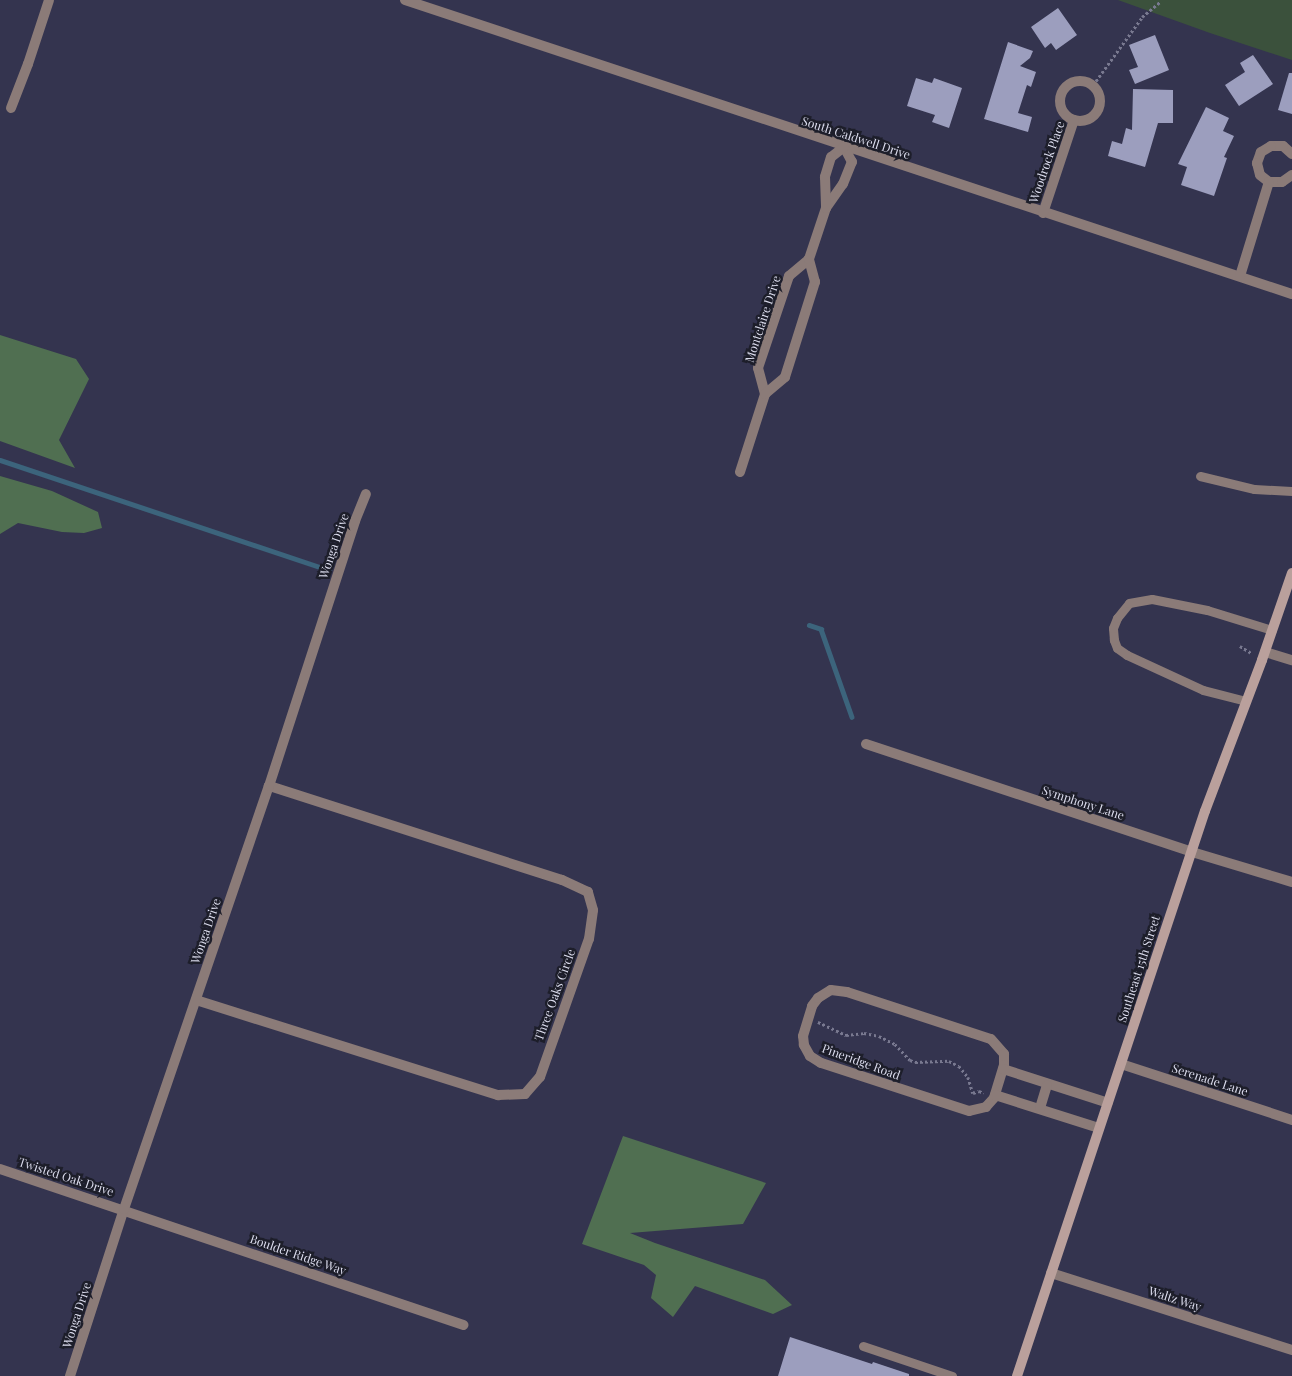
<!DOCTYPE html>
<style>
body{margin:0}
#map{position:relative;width:1292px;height:1376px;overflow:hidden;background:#34344f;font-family:"Playfair Display",serif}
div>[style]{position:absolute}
.green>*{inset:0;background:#3b513c}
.forest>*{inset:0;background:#506f51}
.stream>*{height:4.5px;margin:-2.25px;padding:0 2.25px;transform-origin:2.25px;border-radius:2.25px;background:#3c647c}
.building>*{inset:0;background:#9c9ebe}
.path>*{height:2.5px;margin-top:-1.25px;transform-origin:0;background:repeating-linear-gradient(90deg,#797990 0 2.5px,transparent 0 5px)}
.lane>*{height:9px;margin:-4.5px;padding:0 4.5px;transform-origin:4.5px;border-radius:4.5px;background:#8b7b78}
.street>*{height:10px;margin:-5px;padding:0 5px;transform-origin:5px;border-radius:5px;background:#8b7b78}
.street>.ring{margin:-5px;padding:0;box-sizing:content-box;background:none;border:10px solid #8b7b78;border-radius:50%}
.secondary>*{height:10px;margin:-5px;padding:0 5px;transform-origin:5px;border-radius:5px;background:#baa09c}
span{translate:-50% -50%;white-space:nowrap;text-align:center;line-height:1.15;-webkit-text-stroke:5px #1d1e2a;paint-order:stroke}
.street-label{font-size:12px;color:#dcddee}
</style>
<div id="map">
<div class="green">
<i style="clip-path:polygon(1118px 0,1292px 0,1292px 60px,1210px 33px)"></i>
</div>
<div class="forest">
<i style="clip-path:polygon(0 335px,76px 359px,89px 379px,59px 440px,75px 468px,0 441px)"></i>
<i style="clip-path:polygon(0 476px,52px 491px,98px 512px,102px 528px,84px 533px,62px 532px,18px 523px,0 534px)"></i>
<i style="clip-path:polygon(623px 1136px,766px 1183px,743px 1224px,630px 1233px,655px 1243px,765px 1280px,792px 1305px,773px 1314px,695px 1286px,673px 1317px,651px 1298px,656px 1275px,644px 1265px,582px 1244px)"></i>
</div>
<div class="stream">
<i style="left:0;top:460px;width:347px;rotate:18.5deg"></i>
<i style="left:809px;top:625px;width:13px;rotate:18deg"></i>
<i style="left:821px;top:629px;width:93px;rotate:70.6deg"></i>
</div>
<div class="building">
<i style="clip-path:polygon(1058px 8px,1077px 35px,1056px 50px,1051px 43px,1045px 48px,1031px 27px)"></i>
<i style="clip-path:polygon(1155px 35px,1169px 70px,1135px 84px,1129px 70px,1138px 67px,1129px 45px)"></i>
<i style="clip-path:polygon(1008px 42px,1033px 51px,1030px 58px,1020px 66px,1036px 72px,1031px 87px,1027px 85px,1018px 113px,1032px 117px,1028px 132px,984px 119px)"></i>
<i style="clip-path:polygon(1253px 55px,1273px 84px,1239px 106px,1225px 85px,1245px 72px,1240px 63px)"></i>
<i style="clip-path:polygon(1289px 73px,1292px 73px,1292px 114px,1278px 110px)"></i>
<i style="clip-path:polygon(916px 78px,932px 83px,934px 78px,962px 88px,949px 128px,932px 122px,935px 115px,907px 106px)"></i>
<i style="clip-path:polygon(1133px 89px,1173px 90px,1173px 123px,1158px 123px,1145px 167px,1108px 156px,1112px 141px,1122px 144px,1126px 128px,1132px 130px)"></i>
<i style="clip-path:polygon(1206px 107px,1229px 118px,1223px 131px,1234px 136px,1224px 157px,1227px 158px,1214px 196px,1181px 185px,1187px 167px,1178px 164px)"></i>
<i style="clip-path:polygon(790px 1337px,872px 1364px,873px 1362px,909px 1374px,909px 1376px,778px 1376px)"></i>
</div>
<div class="path">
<i style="left:1093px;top:85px;width:84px;rotate:-54.2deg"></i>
<i style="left:1142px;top:17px;width:23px;rotate:-40deg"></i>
<i style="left:1240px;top:646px;width:13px;rotate:32deg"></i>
<i style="left:818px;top:1022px;width:31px;rotate:25deg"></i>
<i style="left:846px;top:1035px;width:18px;rotate:-6deg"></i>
<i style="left:864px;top:1033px;width:15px;rotate:11deg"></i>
<i style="left:879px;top:1036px;width:18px;rotate:27deg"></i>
<i style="left:895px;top:1044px;width:22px;rotate:47deg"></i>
<i style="left:910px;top:1060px;width:5px;rotate:22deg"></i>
<i style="left:915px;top:1062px;width:34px;rotate:-2deg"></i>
<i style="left:949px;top:1061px;width:11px;rotate:27deg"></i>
<i style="left:959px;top:1066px;width:14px;rotate:51deg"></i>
<i style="left:968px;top:1077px;width:17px;rotate:73deg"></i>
<i style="left:973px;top:1093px;width:6px;rotate:-18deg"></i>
<i style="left:979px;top:1091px;width:5px;rotate:22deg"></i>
</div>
<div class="lane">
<i style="left:1200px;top:476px;width:56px;rotate:13.5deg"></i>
<i style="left:1254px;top:489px;width:38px;rotate:3deg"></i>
<i style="left:1246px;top:701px;width:44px;rotate:-165.7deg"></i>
<i style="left:1203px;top:690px;width:84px;rotate:-155.3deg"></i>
<i style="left:1127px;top:655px;width:12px;rotate:-145deg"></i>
<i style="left:1117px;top:648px;width:9px;rotate:-111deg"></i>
<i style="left:1114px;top:640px;width:12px;rotate:-95deg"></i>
<i style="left:1113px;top:628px;width:11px;rotate:-68deg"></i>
<i style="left:1117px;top:618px;width:19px;rotate:-51deg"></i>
<i style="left:1129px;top:603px;width:23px;rotate:-10deg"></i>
<i style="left:1152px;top:599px;width:56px;rotate:11.3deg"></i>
<i style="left:1207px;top:610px;width:68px;rotate:17.1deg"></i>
<i style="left:863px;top:1346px;width:94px;rotate:18.6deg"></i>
</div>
<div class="street">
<i style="left:405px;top:0;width:934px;rotate:18.34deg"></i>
<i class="ring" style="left:1060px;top:81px;width:30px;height:30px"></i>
<i style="left:11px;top:108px;width:47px;rotate:-68.9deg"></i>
<i style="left:28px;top:64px;width:67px;rotate:-71.8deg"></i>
<i style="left:1292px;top:154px;width:12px;rotate:-138deg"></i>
<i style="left:1283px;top:146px;width:12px;rotate:180deg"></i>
<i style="left:1271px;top:146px;width:12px;rotate:149deg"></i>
<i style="left:1261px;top:152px;width:12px;rotate:110deg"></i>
<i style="left:1257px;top:163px;width:12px;rotate:76deg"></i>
<i style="left:1260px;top:175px;width:11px;rotate:38deg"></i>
<i style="left:1269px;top:182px;width:13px"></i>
<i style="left:1282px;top:182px;width:12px;rotate:-35deg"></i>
<i style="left:1043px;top:213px;width:98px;rotate:-71.6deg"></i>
<i style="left:1240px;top:276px;width:98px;rotate:-72.9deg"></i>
<i style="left:765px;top:394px;width:27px;rotate:-105deg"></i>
<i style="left:758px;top:368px;width:97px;rotate:-71.4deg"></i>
<i style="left:789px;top:276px;width:26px;rotate:-40deg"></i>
<i style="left:740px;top:472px;width:82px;rotate:-72.2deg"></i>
<i style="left:765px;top:394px;width:26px;rotate:-40deg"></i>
<i style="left:785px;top:377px;width:100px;rotate:-72.5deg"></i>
<i style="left:815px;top:282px;width:24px;rotate:-105deg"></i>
<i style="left:809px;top:259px;width:54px;rotate:-71.6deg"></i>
<i style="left:826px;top:208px;width:29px;rotate:-55deg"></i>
<i style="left:843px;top:184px;width:24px;rotate:-68deg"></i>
<i style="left:852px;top:162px;width:17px;rotate:-118deg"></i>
<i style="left:844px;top:147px;width:16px;rotate:142deg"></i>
<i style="left:831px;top:157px;width:21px;rotate:107deg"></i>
<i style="left:825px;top:177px;width:31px;rotate:88deg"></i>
<i style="left:1265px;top:652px;width:28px;rotate:17deg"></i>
<i style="left:866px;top:744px;width:343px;rotate:18.3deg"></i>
<i style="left:1192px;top:852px;width:104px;rotate:16.7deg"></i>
<i style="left:831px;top:990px;width:16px;rotate:7deg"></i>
<i style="left:847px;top:992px;width:151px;rotate:18.1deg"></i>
<i style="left:991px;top:1039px;width:20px;rotate:49deg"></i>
<i style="left:1004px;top:1054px;width:11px;rotate:90deg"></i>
<i style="left:1004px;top:1065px;width:34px;rotate:107deg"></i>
<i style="left:994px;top:1098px;width:12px;rotate:132deg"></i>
<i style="left:986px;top:1107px;width:17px;rotate:167deg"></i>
<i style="left:969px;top:1111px;width:156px;rotate:-162deg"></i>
<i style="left:821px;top:1063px;width:13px;rotate:-148deg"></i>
<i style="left:810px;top:1056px;width:13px;rotate:-119deg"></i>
<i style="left:804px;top:1045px;width:9px;rotate:-96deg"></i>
<i style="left:803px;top:1036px;width:31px;rotate:-73deg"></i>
<i style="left:812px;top:1006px;width:10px;rotate:-53deg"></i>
<i style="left:818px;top:998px;width:15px;rotate:-32deg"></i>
<i style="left:196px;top:1000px;width:317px;rotate:17.5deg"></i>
<i style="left:498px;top:1095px;width:27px;rotate:-2deg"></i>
<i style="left:525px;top:1094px;width:23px;rotate:-49deg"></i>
<i style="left:540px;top:1077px;width:146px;rotate:-70.5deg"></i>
<i style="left:589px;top:939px;width:29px;rotate:-82deg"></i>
<i style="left:593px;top:910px;width:19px;rotate:-106deg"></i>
<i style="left:588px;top:892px;width:29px;rotate:-155deg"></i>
<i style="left:562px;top:880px;width:308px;rotate:-162.2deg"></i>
<i style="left:1121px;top:1064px;width:180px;rotate:18.1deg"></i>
<i style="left:1003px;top:1069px;width:110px;rotate:17.9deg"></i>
<i style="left:995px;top:1095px;width:109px;rotate:17.6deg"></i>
<i style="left:1040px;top:1108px;width:24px;rotate:-73deg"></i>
<i style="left:0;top:1169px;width:489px;rotate:18.6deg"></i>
<i style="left:1051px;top:1273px;width:253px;rotate:17.7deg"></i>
<i style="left:70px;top:1376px;width:176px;rotate:-72.1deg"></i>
<i style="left:124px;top:1209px;width:447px;rotate:-71.1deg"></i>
<i style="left:269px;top:786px;width:279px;rotate:-72deg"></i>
<i style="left:355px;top:521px;width:29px;rotate:-68deg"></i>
</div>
<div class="secondary">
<i style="left:1017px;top:1376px;width:595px;rotate:-71.6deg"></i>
<i style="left:1205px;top:811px;width:161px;rotate:-69.3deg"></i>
<i style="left:1262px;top:660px;width:92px;rotate:-71deg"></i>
</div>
<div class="street-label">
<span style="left:856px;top:138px;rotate:18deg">South Caldwell Drive</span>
<span style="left:1047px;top:162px;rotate:-71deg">Woodrock Place</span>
<span style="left:763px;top:319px;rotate:-72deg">Montclaire Drive</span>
<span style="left:334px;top:546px;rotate:-71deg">Wonga Drive</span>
<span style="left:1083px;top:803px;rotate:18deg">Symphony Lane</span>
<span style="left:206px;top:931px;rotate:-71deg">Wonga Drive</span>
<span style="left:1139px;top:969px;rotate:-72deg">Southeast 15th Street</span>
<span style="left:555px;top:995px;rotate:-70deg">Three Oaks Circle</span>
<span style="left:861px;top:1062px;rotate:20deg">Pineridge Road</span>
<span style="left:1210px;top:1080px;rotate:18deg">Serenade Lane</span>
<span style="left:66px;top:1177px;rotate:18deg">Twisted Oak Drive</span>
<span style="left:298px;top:1255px;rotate:19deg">Boulder Ridge Way</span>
<span style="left:1175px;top:1299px;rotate:18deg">Waltz Way</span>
<span style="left:77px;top:1315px;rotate:-72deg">Wonga Drive</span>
</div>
</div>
